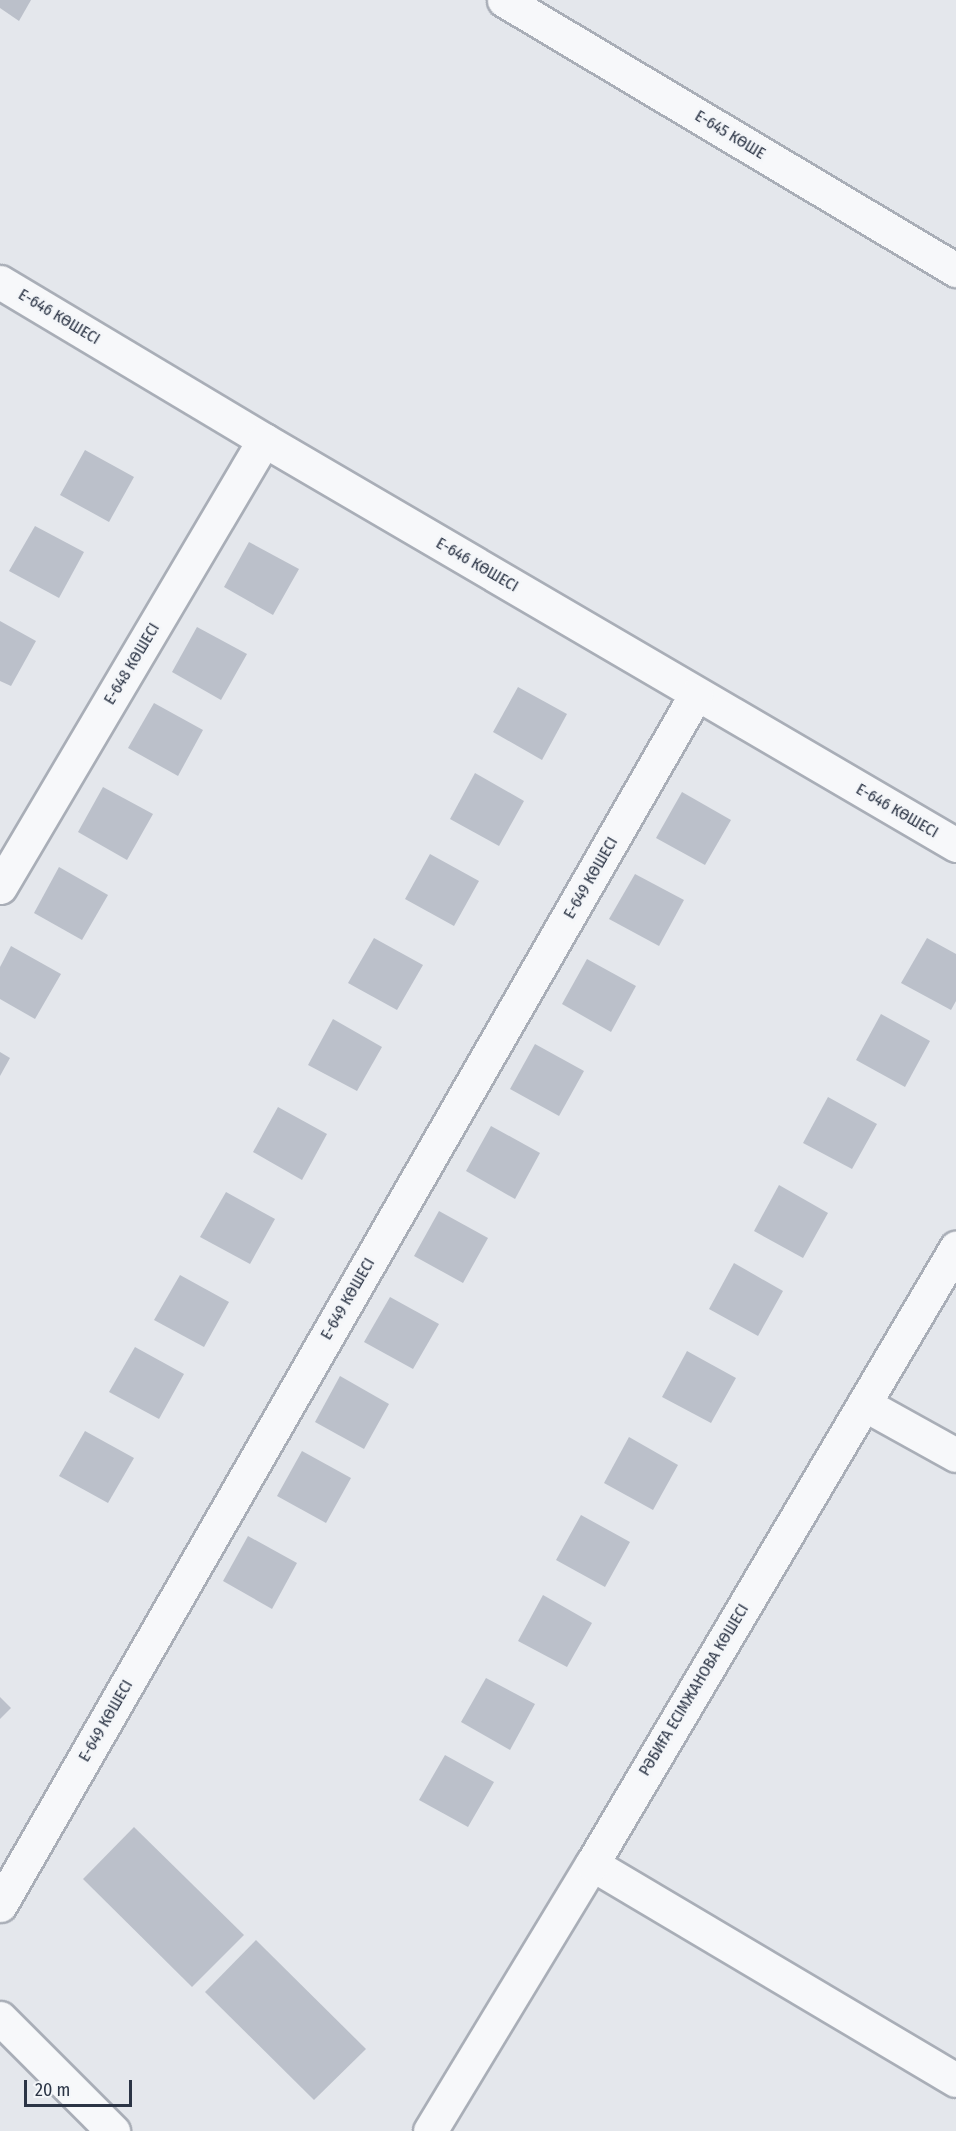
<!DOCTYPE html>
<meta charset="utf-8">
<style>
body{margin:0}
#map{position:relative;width:956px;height:2131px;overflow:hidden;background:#e4e7ec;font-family:"Fira Sans Condensed",sans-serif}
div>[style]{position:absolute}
.building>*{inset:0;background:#bbc0ca}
.roads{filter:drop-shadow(2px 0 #a9aeb7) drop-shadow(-2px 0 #a9aeb7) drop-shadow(0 2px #a9aeb7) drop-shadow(0 -2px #a9aeb7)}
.street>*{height:33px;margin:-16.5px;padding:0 16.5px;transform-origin:16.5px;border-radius:16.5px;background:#f7f8fa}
span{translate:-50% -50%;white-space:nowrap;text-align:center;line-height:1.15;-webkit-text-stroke:5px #f4f6f9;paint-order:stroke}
.street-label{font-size:16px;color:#2b3445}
.scale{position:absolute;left:24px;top:2080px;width:108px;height:27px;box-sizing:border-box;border:3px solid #2b3445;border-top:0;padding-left:8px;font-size:18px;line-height:21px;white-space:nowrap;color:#2b3445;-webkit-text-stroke:4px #f4f6f9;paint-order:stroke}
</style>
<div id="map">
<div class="building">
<i style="clip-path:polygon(0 0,31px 0,19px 21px,0 8px)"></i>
<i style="clip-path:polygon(85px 450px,134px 477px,109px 522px,60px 495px)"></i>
<i style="clip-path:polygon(35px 526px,84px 552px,59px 598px,9px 571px)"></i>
<i style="clip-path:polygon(249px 542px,299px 569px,273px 615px,224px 587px)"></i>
<i style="clip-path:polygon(0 621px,36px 641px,11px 686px,0 681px)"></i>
<i style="clip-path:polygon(197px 627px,247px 654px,221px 700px,172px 672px)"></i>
<i style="clip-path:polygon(518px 687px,567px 714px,542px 760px,493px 732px)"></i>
<i style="clip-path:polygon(154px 703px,203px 730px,178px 776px,128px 748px)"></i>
<i style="clip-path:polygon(475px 773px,524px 801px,499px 846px,450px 819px)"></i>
<i style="clip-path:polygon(103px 787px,153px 814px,127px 860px,78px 832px)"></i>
<i style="clip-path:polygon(682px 792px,731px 820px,705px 865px,656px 838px)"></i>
<i style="clip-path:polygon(430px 854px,479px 881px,454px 926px,405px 899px)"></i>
<i style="clip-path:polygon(59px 867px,108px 895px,82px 940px,34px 913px)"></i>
<i style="clip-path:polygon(635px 874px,684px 900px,659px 946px,609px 919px)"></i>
<i style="clip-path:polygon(374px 938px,423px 965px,397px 1010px,348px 983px)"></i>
<i style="clip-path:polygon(927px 938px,956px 954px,956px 1001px,951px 1010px,901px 983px)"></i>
<i style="clip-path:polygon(11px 946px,61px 974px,35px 1019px,0 999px,0 967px)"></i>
<i style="clip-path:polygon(587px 959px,636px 986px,611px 1032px,562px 1004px)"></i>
<i style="clip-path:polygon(881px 1014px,930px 1041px,905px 1087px,856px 1060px)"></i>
<i style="clip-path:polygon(333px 1019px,382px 1047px,357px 1091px,308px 1065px)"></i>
<i style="clip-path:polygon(535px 1044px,584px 1071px,559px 1116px,510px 1089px)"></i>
<i style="clip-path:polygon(0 1052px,10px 1058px,0 1076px)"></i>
<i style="clip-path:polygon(828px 1097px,877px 1124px,852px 1169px,803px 1143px)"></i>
<i style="clip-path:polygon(278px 1107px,327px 1134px,302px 1180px,253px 1152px)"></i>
<i style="clip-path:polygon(491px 1126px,540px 1153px,515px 1199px,466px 1171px)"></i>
<i style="clip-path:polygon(779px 1185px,828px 1213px,803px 1258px,754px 1231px)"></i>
<i style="clip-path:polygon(226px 1192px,275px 1219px,250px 1264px,200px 1237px)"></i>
<i style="clip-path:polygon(439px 1211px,488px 1238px,463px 1283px,414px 1256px)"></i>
<i style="clip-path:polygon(734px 1263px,783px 1291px,758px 1336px,709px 1309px)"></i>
<i style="clip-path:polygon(180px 1275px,229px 1302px,204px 1347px,154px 1320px)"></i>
<i style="clip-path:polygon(390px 1297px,439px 1324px,413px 1369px,364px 1342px)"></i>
<i style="clip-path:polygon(135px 1347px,184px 1374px,159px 1419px,109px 1392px)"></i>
<i style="clip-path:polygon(687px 1351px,736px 1378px,711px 1423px,662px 1397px)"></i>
<i style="clip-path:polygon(340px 1376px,389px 1404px,364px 1449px,315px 1422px)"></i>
<i style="clip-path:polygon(85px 1431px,134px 1458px,108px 1503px,59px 1476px)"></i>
<i style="clip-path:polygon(629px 1437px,678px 1465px,653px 1510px,604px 1483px)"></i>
<i style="clip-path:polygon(302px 1451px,351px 1478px,326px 1523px,277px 1496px)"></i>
<i style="clip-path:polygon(581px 1515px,630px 1542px,605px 1587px,556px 1560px)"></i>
<i style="clip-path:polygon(248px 1536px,297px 1563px,272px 1609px,223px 1581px)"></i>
<i style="clip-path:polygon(543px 1595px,592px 1623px,567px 1667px,518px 1641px)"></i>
<i style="clip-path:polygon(486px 1678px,535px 1704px,510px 1750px,461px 1722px)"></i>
<i style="clip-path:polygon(0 1697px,11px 1708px,0 1719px)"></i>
<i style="clip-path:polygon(445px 1755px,494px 1782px,468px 1827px,419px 1800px)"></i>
<i style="clip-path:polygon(134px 1827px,244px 1935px,192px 1987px,83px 1879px)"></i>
<i style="clip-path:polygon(256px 1940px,366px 2049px,314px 2100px,205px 1992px)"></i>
</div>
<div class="roads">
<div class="street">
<i style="left:504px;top:0;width:527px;rotate:30.85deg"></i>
<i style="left:0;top:282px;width:308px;rotate:30.9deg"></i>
<i style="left:264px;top:440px;width:802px;rotate:30.34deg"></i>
<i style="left:0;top:887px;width:519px;rotate:-59.43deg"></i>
<i style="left:864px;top:1404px;width:105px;rotate:29deg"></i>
<i style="left:592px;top:1864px;width:423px;rotate:30.7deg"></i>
<i style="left:0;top:1905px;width:1397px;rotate:-60.11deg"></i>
<i style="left:0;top:2018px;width:160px;rotate:45deg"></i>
<i style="left:430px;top:2131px;width:312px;rotate:-58.8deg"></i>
<i style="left:592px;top:1864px;width:716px;rotate:-59.42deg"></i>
</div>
</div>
<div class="street-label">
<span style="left:730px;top:135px;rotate:31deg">Е-645 КӨШЕ</span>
<span style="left:59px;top:317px;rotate:31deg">Е-646 КӨШЕСІ</span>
<span style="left:477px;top:565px;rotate:30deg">Е-646 КӨШЕСІ</span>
<span style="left:132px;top:664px;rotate:-59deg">Е-648 КӨШЕСІ</span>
<span style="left:897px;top:811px;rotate:30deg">Е-646 КӨШЕСІ</span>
<span style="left:591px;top:878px;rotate:-60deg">Е-649 КӨШЕСІ</span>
<span style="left:348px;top:1299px;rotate:-60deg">Е-649 КӨШЕСІ</span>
<span style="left:694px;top:1690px;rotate:-59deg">РӘБИҒА ЕСІМЖАНОВА КӨШЕСІ</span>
<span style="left:106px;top:1721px;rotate:-60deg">Е-649 КӨШЕСІ</span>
</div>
<div class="scale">20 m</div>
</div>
